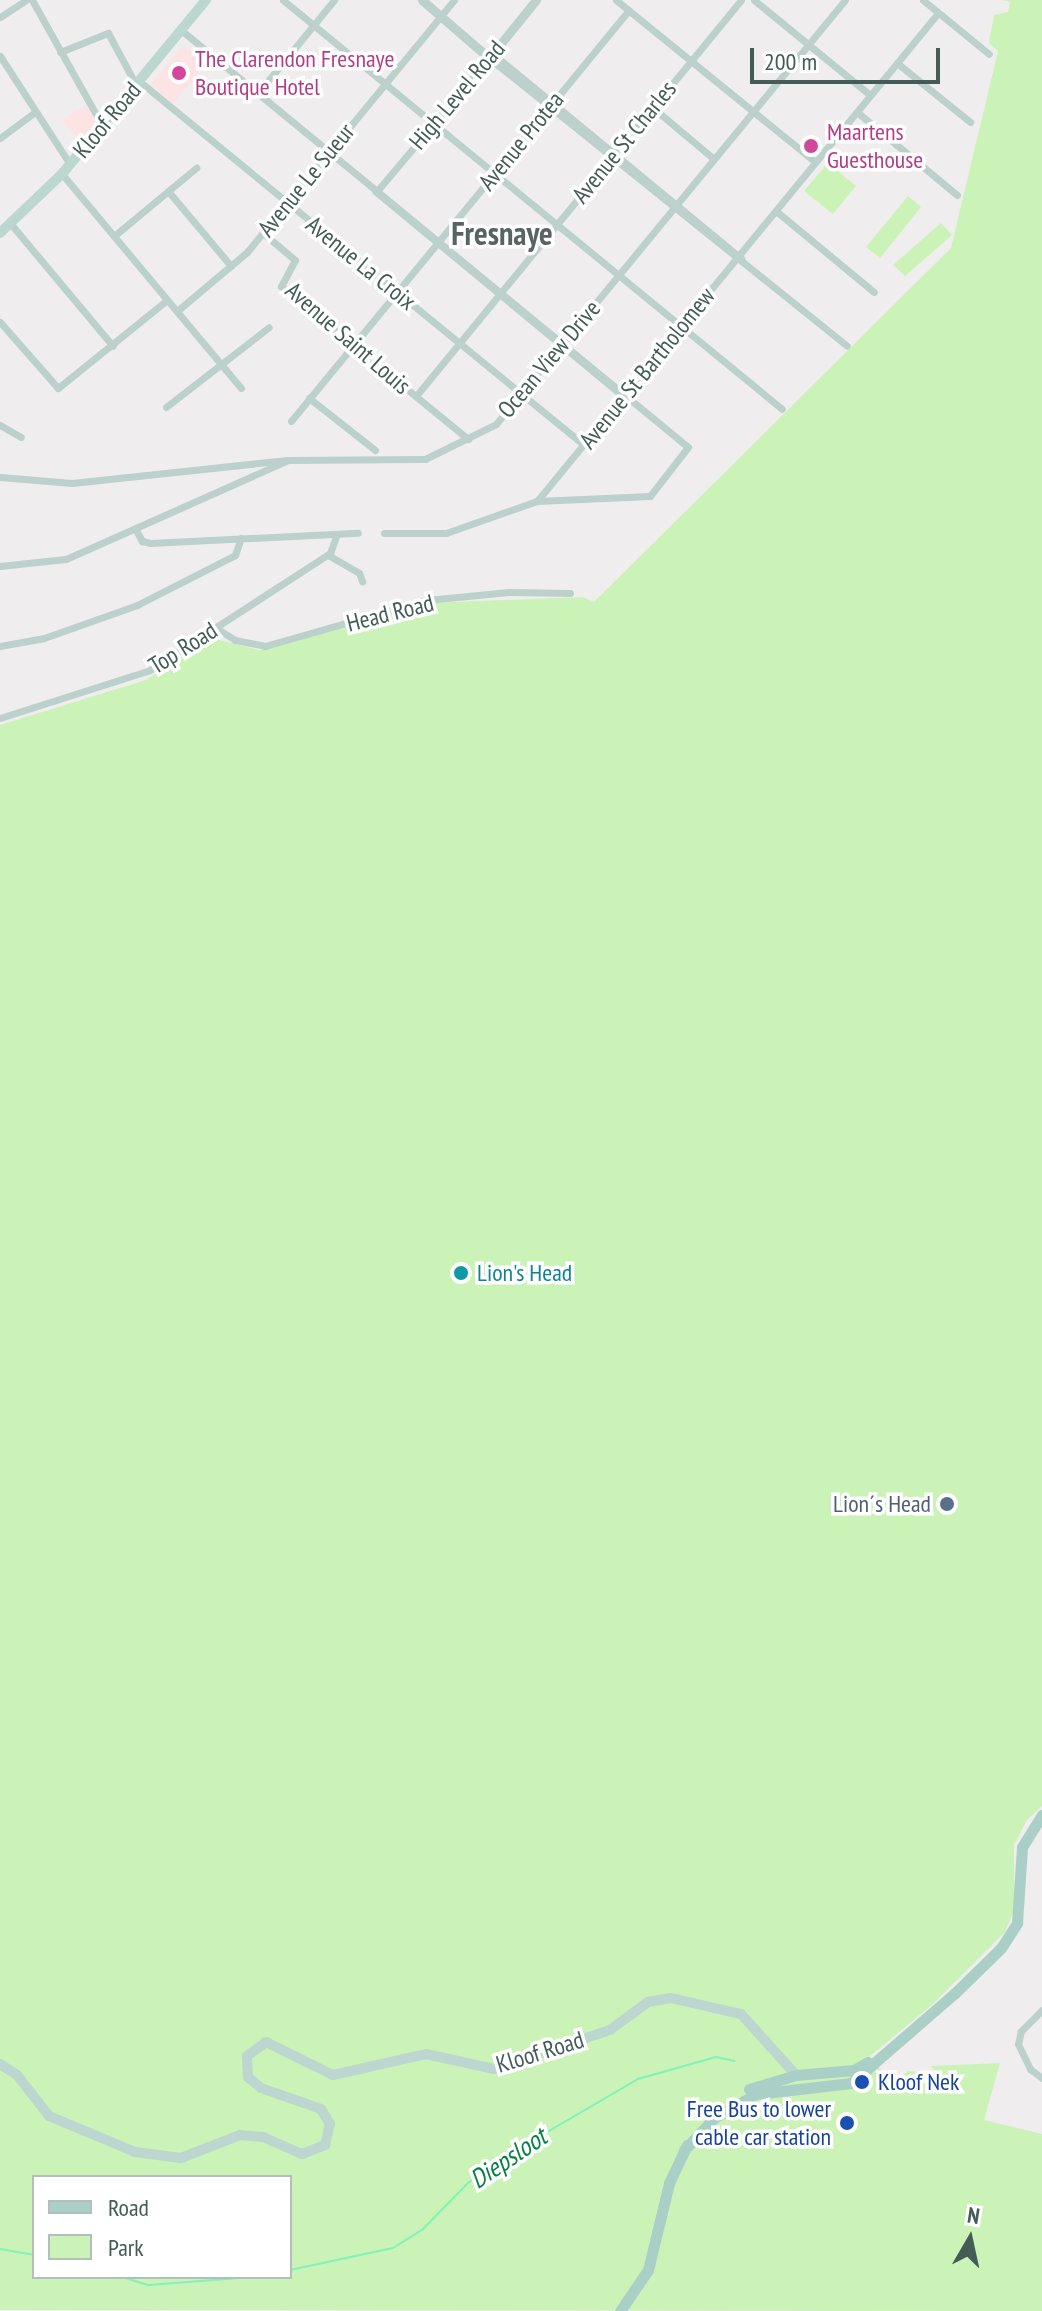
<!DOCTYPE html>
<meta charset="utf-8">
<style>
body{margin:0}
#map{position:relative;width:1042px;height:2311px;overflow:hidden;background:#f0edef;font-family:"PT Sans Narrow",sans-serif}
div>[style]{position:absolute}
.commercial>*{inset:0;background:#fde4e4}
.green>*{inset:0;background:#cbf2b7}
.stream>*{height:2px;margin:-1px;padding:0 1px;transform-origin:1px;border-radius:1px;background:#81f2b8}
.minor>*{height:7px;margin:-3.5px;padding:0 3.5px;transform-origin:3.5px;border-radius:3.5px;background:#bcd1cc}
.tertiary>*{height:9px;margin:-4.5px;padding:0 4.5px;transform-origin:4.5px;border-radius:4.5px;background:#bcd1cc}
.secondary>*{height:10px;margin:-5px;padding:0 5px;transform-origin:5px;border-radius:5px;background:#bcd6d0}
.primary>*{height:11px;margin:-5.5px;padding:0 5.5px;transform-origin:5.5px;border-radius:5.5px;background:#aacfc7}
.dots>*{width:22px;height:22px;translate:-50% -50%;box-sizing:border-box;border:4px solid #fff;border-radius:50%}
span{translate:-50% -50%;white-space:nowrap;text-align:center;line-height:1.15;-webkit-text-stroke:7px #fff;paint-order:stroke}
.hotel-label{font-size:24px;color:#b23c85}
.left{translate:0 -50%;text-align:left}
.street-label{font-size:24px;color:#445c56}
.culture-label{font-size:24px;color:#0d838f}
.service-label{font-size:24px;color:#4e5e75}
.right{translate:-100% -50%;text-align:right}
.transit-label{font-size:24px;color:#164399}
.water-label{font-size:26px;color:#068143;font-style:italic}
.district-label{font-size:32px;color:#596361;font-weight:700}
.legend{position:absolute;left:32px;top:2175px;width:260px;height:104px;box-sizing:border-box;background:#fff;border:2px solid #b4bebb;margin:0;padding:10px 14px;list-style:none;font-size:24px;color:#445c56}
.legend li{display:flex;align-items:center;gap:16px;height:40px}
.legend b{width:40px;border:2px solid #b4bebb}
.north{position:absolute;left:930px;top:2199px;width:80px;height:80px;-webkit-text-stroke:6px #fff;paint-order:stroke;rotate:9deg;font-size:22px;font-weight:700;line-height:32px;text-align:center;color:#445c56}
.north::after{content:'';display:block;margin:auto;width:28px;height:36px;background:#445c56;clip-path:polygon(50% 0,100% 100%,50% 72%,0 100%)}
.scale{position:absolute;left:750px;top:48px;width:190px;height:36px;box-sizing:border-box;border:4px solid #445c56;border-top:0;padding-left:10px;font-size:24px;line-height:28px;white-space:nowrap;color:#445c56;-webkit-text-stroke:6px #fff;paint-order:stroke}
</style>
<div id="map">
<div class="commercial">
<i style="clip-path:polygon(182px 46px,208px 62px,173px 104px,151px 84px)"></i>
<i style="clip-path:polygon(86px 105px,96px 123px,80px 141px,62px 120px)"></i>
</div>
<div class="green">
<i style="clip-path:polygon(evenodd,1002px 0,1042px 0,1042px 1806px,1027px 1820px,1014px 1845px,1014px 1910px,1005px 1932px,934px 2003px,869px 2057px,893px 2083px,908px 2071px,936px 2073px,931px 2066px,1000px 2063px,984px 2120px,1042px 2134px,1042px 2311px,0 2310px,0 725px,146px 680px,211px 638px,259px 650px,430px 603px,583px 597px,594px 602px,951px 248px,998px 51px,989px 43px,994px 15px,1008px 12px,1010px 2px,1002px 0,34px 2177px,290px 2177px,290px 2277px,34px 2277px,34px 2177px)"></i>
<i style="clip-path:polygon(828px 163px,856px 186px,833px 214px,804px 191px)"></i>
<i style="clip-path:polygon(908px 196px,921px 207px,880px 258px,866px 247px)"></i>
<i style="clip-path:polygon(941px 223px,952px 235px,905px 276px,893px 265px)"></i>
</div>
<div class="stream">
<i style="left:0;top:2249px;width:35px;rotate:10deg"></i>
<i style="left:290px;top:2270px;width:105px;rotate:-12.1deg"></i>
<i style="left:393px;top:2248px;width:36px;rotate:-32deg"></i>
<i style="left:423px;top:2229px;width:64px;rotate:-45.6deg"></i>
<i style="left:468px;top:2183px;width:55px;rotate:-34.6deg"></i>
<i style="left:513px;top:2152px;width:145px;rotate:-30.3deg"></i>
<i style="left:638px;top:2079px;width:81px;rotate:-15.8deg"></i>
<i style="left:716px;top:2057px;width:19px;rotate:12deg"></i>
<i style="left:122px;top:2277px;width:28px;rotate:17deg"></i>
<i style="left:149px;top:2285px;width:103px;rotate:-4.4deg"></i>
</div>
<div class="minor">
<i style="left:32px;top:0;width:143px;rotate:60.8deg"></i>
<i style="left:283px;top:0;width:645px;rotate:39.34deg"></i>
<i style="left:616px;top:0;width:257px;rotate:39.1deg"></i>
<i style="left:754px;top:0;width:150px;rotate:39.3deg"></i>
<i style="left:923px;top:0;width:85px;rotate:39.3deg"></i>
<i style="left:0;top:17px;width:31px;rotate:-33deg"></i>
<i style="left:181px;top:30px;width:656px;rotate:39.44deg"></i>
<i style="left:688px;top:447px;width:62px;rotate:127.8deg"></i>
<i style="left:650px;top:496px;width:113px;rotate:177.5deg"></i>
<i style="left:60px;top:52px;width:52px;rotate:-21.6deg"></i>
<i style="left:108px;top:33px;width:59px;rotate:61.7deg"></i>
<i style="left:492px;top:53px;width:323px;rotate:39.5deg"></i>
<i style="left:0;top:56px;width:129px;rotate:57.1deg"></i>
<i style="left:897px;top:63px;width:94px;rotate:38.9deg"></i>
<i style="left:139px;top:81px;width:575px;rotate:39.28deg"></i>
<i style="left:258px;top:93px;width:120px;rotate:-50.7deg"></i>
<i style="left:652px;top:107px;width:81px;rotate:40deg"></i>
<i style="left:857px;top:112px;width:130px;rotate:39.7deg"></i>
<i style="left:0;top:138px;width:44px;rotate:-36.6deg"></i>
<i style="left:62px;top:174px;width:279px;rotate:50.1deg"></i>
<i style="left:168px;top:191px;width:98px;rotate:50deg"></i>
<i style="left:375px;top:191px;width:323px;rotate:39.6deg"></i>
<i style="left:377px;top:191px;width:174px;rotate:-49.9deg"></i>
<i style="left:489px;top:58px;width:459px;rotate:38.8deg"></i>
<i style="left:776px;top:211px;width:127px;rotate:39.6deg"></i>
<i style="left:10px;top:223px;width:160px;rotate:50.1deg"></i>
<i style="left:263px;top:233px;width:42px;rotate:40.2deg"></i>
<i style="left:295px;top:260px;width:30px;rotate:118deg"></i>
<i style="left:281px;top:286px;width:242px;rotate:39.3deg"></i>
<i style="left:114px;top:236px;width:107px;rotate:-39.7deg"></i>
<i style="left:177px;top:311px;width:92px;rotate:-40.1deg"></i>
<i style="left:247px;top:252px;width:326px;rotate:-50.6deg"></i>
<i style="left:0;top:322px;width:88px;rotate:48.7deg"></i>
<i style="left:58px;top:388px;width:140px;rotate:-38.9deg"></i>
<i style="left:416px;top:396px;width:512px;rotate:-50.62deg"></i>
<i style="left:309px;top:398px;width:84px;rotate:38.2deg"></i>
<i style="left:166px;top:407px;width:130px;rotate:-37.8deg"></i>
<i style="left:291px;top:421px;width:532px;rotate:-50.57deg"></i>
<i style="left:0;top:425px;width:24px;rotate:30deg"></i>
<i style="left:0;top:477px;width:72px;rotate:4.8deg"></i>
<i style="left:72px;top:483px;width:217px;rotate:-6.1deg"></i>
<i style="left:135px;top:528px;width:15px;rotate:62deg"></i>
<i style="left:142px;top:541px;width:8px;rotate:14deg"></i>
<i style="left:150px;top:543px;width:208px;rotate:-2.8deg"></i>
<i style="left:384px;top:533px;width:62px"></i>
<i style="left:446px;top:533px;width:96px;rotate:-19.4deg"></i>
<i style="left:537px;top:501px;width:632px;rotate:-50.59deg"></i>
<i style="left:328px;top:555px;width:36px;rotate:30deg"></i>
<i style="left:359px;top:573px;width:9px;rotate:69deg"></i>
<i style="left:0;top:566px;width:66px;rotate:-6.1deg"></i>
<i style="left:66px;top:559px;width:243px;rotate:-24deg"></i>
<i style="left:288px;top:460px;width:137px;rotate:-0.4deg"></i>
<i style="left:425px;top:459px;width:79px;rotate:-26.2deg"></i>
<i style="left:496px;top:424px;width:549px;rotate:-50.54deg"></i>
<i style="left:216px;top:628px;width:22px;rotate:32deg"></i>
<i style="left:235px;top:640px;width:31px;rotate:11deg"></i>
<i style="left:265px;top:646px;width:168px;rotate:-15.9deg"></i>
<i style="left:427px;top:600px;width:82px;rotate:-5.6deg"></i>
<i style="left:509px;top:592px;width:61px;rotate:0.9deg"></i>
<i style="left:0;top:646px;width:45px;rotate:-10.3deg"></i>
<i style="left:44px;top:638px;width:99px;rotate:-19.5deg"></i>
<i style="left:137px;top:605px;width:110px;rotate:-27deg"></i>
<i style="left:235px;top:555px;width:18px;rotate:-71deg"></i>
<i style="left:0;top:718px;width:157px;rotate:-17.7deg"></i>
<i style="left:150px;top:670px;width:215px;rotate:-33deg"></i>
<i style="left:330px;top:553px;width:20px;rotate:-70deg"></i>
<i style="left:1042px;top:2010px;width:30px;rotate:135deg"></i>
<i style="left:1021px;top:2031px;width:13px;rotate:103deg"></i>
<i style="left:1018px;top:2044px;width:28px;rotate:64deg"></i>
<i style="left:1030px;top:2069px;width:15px;rotate:37deg"></i>
</div>
<div class="tertiary">
<i style="left:422px;top:0;width:89px;rotate:40.9deg"></i>
<i style="left:489px;top:58px;width:75px;rotate:-51deg"></i>
</div>
<div class="secondary">
<i style="left:0;top:233px;width:86px;rotate:-43.6deg"></i>
<i style="left:62px;top:174px;width:226px;rotate:-50.4deg"></i>
<i style="left:0;top:2064px;width:20px;rotate:33deg"></i>
<i style="left:17px;top:2075px;width:52px;rotate:52deg"></i>
<i style="left:49px;top:2116px;width:93px;rotate:22.7deg"></i>
<i style="left:135px;top:2152px;width:46px;rotate:7.4deg"></i>
<i style="left:181px;top:2158px;width:63px;rotate:-21.3deg"></i>
<i style="left:240px;top:2135px;width:23px;rotate:5deg"></i>
<i style="left:263px;top:2137px;width:43px;rotate:23.6deg"></i>
<i style="left:302px;top:2154px;width:25px;rotate:-21deg"></i>
<i style="left:325px;top:2145px;width:22px;rotate:-77deg"></i>
<i style="left:330px;top:2124px;width:17px;rotate:-121deg"></i>
<i style="left:321px;top:2109px;width:64px;rotate:-160.7deg"></i>
<i style="left:261px;top:2088px;width:17px;rotate:-140deg"></i>
<i style="left:248px;top:2077px;width:21px;rotate:-93deg"></i>
<i style="left:247px;top:2056px;width:24px;rotate:-36deg"></i>
<i style="left:266px;top:2042px;width:75px;rotate:26.2deg"></i>
<i style="left:333px;top:2075px;width:95px;rotate:-12.7deg"></i>
<i style="left:426px;top:2054px;width:70px;rotate:12.4deg"></i>
<i style="left:494px;top:2069px;width:122px;rotate:-18.6deg"></i>
<i style="left:610px;top:2030px;width:47px;rotate:-36.4deg"></i>
<i style="left:648px;top:2002px;width:23px;rotate:-10deg"></i>
<i style="left:671px;top:1998px;width:72px;rotate:12.9deg"></i>
<i style="left:741px;top:2014px;width:82px;rotate:48deg"></i>
</div>
<div class="primary">
<i style="left:749px;top:2089px;width:49px;rotate:-16.6deg"></i>
<i style="left:796px;top:2075px;width:58px;rotate:-4.9deg"></i>
<i style="left:854px;top:2070px;width:16px;rotate:-30deg"></i>
<i style="left:684px;top:2150px;width:44px;rotate:-46.8deg"></i>
<i style="left:714px;top:2118px;width:48px;rotate:-29.7deg"></i>
<i style="left:756px;top:2094px;width:96px;rotate:-6.6deg"></i>
<i style="left:851px;top:2083px;width:138px;rotate:-40.9deg"></i>
<i style="left:955px;top:1993px;width:64px;rotate:-44.4deg"></i>
<i style="left:1001px;top:1948px;width:30px;rotate:-57deg"></i>
<i style="left:1017px;top:1923px;width:76px;rotate:-86.2deg"></i>
<i style="left:1022px;top:1847px;width:38px;rotate:-58deg"></i>
<i style="left:620px;top:2311px;width:50px;rotate:-55.7deg"></i>
<i style="left:648px;top:2270px;width:89px;rotate:-76.4deg"></i>
<i style="left:669px;top:2183px;width:42px;rotate:-64.7deg"></i>
</div>
<div class="dots">
<i style="left:179px;top:73px;background:#d1479c"></i>
<i style="left:811px;top:146px;background:#d1479c"></i>
<i style="left:461px;top:1273px;background:#0f9aa8"></i>
<i style="left:947px;top:1504px;background:#5c6f8a"></i>
<i style="left:862px;top:2082px;background:#1a4fb4"></i>
<i style="left:847px;top:2123px;background:#1a4fb4"></i>
</div>
<div class="hotel-label">
<span class="left" style="left:195px;top:73px">The Clarendon Fresnaye<br>Boutique Hotel</span>
<span class="left" style="left:827px;top:146px">Maartens<br>Guesthouse</span>
</div>
<div class="street-label">
<span style="left:457px;top:95px;rotate:-50deg">High Level Road</span>
<span style="left:107px;top:120px;rotate:-50deg">Kloof Road</span>
<span style="left:521px;top:141px;rotate:-51deg">Avenue Protea</span>
<span style="left:624px;top:142px;rotate:-51deg">Avenue St Charles</span>
<span style="left:306px;top:180px;rotate:-51deg">Avenue Le Sueur</span>
<span style="left:361px;top:263px;rotate:39deg">Avenue La Croix</span>
<span style="left:348px;top:338px;rotate:41deg">Avenue Saint Louis</span>
<span style="left:549px;top:359px;rotate:-50deg">Ocean View Drive</span>
<span style="left:647px;top:368px;rotate:-51deg">Avenue St Bartholomew</span>
<span style="left:390px;top:613px;rotate:-14deg">Head Road</span>
<span style="left:183px;top:648px;rotate:-32deg">Top Road</span>
<span style="left:540px;top:2052px;rotate:-17deg">Kloof Road</span>
</div>
<div class="culture-label">
<span class="left" style="left:477px;top:1273px">Lion's Head</span>
</div>
<div class="service-label">
<span class="right" style="left:931px;top:1504px">Lion´s Head</span>
</div>
<div class="transit-label">
<span class="left" style="left:878px;top:2082px">Kloof Nek</span>
<span class="right" style="left:831px;top:2123px">Free Bus to lower<br>cable car station</span>
</div>
<div class="water-label">
<span style="left:508px;top:2158px;rotate:-34deg">Diepsloot</span>
</div>
<div class="district-label">
<span style="left:502px;top:233px">Fresnaye</span>
</div>
<ul class="legend">
<li><b style="height:10px;background:#aacfc7"></b>Road</li>
<li><b style="height:22px;background:#cbf2b7"></b>Park</li>
</ul>
<div class="north">N</div>
<div class="scale">200 m</div>
</div>
